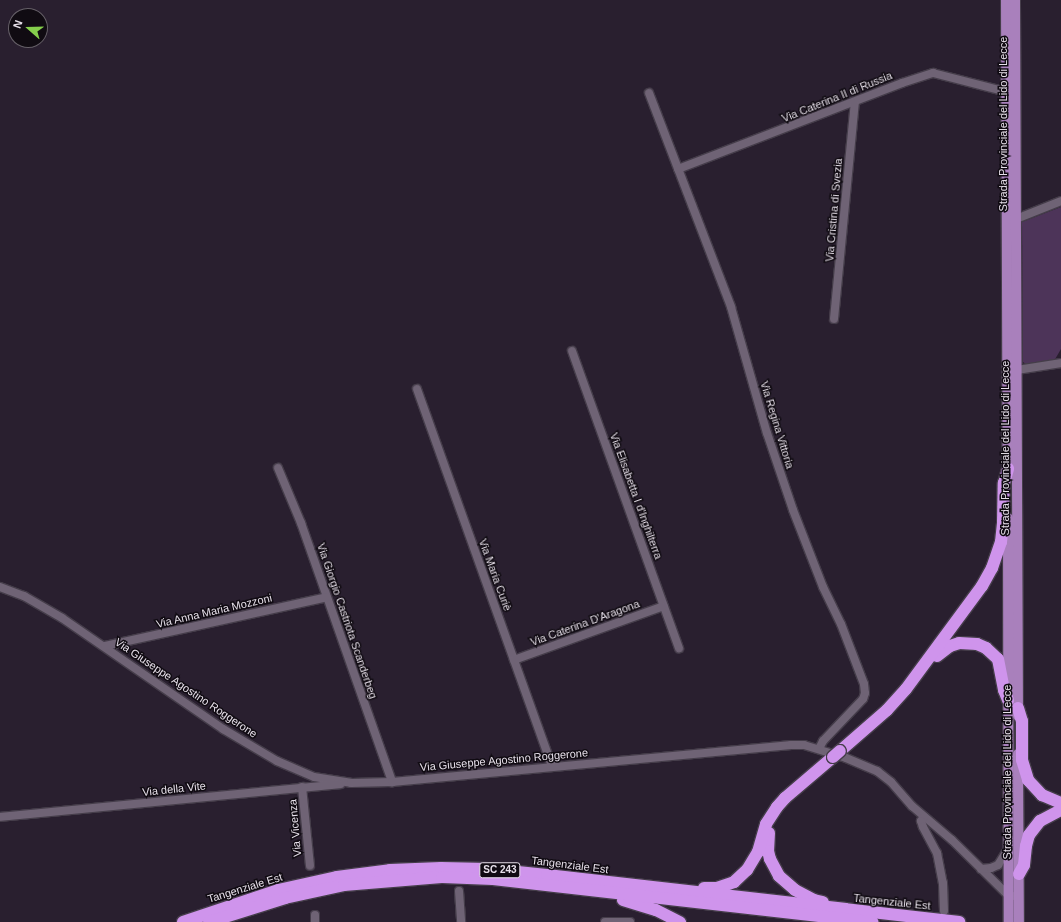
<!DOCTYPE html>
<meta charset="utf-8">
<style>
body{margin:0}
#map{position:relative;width:1061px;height:922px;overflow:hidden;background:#291f2f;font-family:Helvetica,sans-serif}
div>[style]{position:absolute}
.green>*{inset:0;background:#4d3459}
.roads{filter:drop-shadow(1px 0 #453d4a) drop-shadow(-1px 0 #453d4a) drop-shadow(0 1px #453d4a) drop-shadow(0 -1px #453d4a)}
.minor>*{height:8px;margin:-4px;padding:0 4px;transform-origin:4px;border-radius:4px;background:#6f6375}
.major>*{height:10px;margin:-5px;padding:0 5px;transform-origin:5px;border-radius:5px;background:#a980bc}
.highway>*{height:12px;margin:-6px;padding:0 6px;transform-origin:6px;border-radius:6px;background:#cf94ec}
.bridges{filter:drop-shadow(1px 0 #453d4a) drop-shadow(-1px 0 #453d4a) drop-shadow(0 1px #453d4a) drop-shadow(0 -1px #453d4a)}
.highway-bridge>*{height:12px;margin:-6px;padding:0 6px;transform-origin:6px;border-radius:6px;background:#cf94ec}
span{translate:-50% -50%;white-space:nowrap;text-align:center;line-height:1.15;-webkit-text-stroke:3px #100b12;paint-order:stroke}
.shield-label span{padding:1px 3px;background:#100b12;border:1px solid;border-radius:3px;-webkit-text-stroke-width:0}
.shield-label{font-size:10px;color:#e7e0ea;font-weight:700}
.street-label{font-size:11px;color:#e7e0ea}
.north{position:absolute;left:8px;top:8px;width:40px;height:40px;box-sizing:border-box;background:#100b12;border:1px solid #666068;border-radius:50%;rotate:290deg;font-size:11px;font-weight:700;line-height:16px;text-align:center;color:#e7e0ea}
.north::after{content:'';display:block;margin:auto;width:14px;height:18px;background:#85cf4c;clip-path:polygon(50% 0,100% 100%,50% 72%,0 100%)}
</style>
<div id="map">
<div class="green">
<i style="clip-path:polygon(1061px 207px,1061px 349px,1054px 361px,1027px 365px,1023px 362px,1022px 222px)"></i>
</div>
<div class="roads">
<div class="minor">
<i style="left:649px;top:93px;width:229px;rotate:69deg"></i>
<i style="left:731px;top:307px;width:131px;rotate:74.1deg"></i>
<i style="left:767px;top:433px;width:81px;rotate:71.3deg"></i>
<i style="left:793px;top:510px;width:83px;rotate:68.7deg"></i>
<i style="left:823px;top:587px;width:41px;rotate:64.1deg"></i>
<i style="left:841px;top:624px;width:64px;rotate:69deg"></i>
<i style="left:864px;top:684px;width:9px;rotate:84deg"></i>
<i style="left:865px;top:693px;width:6px;rotate:108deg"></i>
<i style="left:863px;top:699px;width:58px;rotate:133.6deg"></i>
<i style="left:823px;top:741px;width:9px;rotate:117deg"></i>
<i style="left:678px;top:169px;width:240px;rotate:-21deg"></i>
<i style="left:902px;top:83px;width:33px;rotate:-18deg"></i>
<i style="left:933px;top:73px;width:76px;rotate:14.4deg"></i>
<i style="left:1016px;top:219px;width:48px;rotate:-21.8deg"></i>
<i style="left:834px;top:319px;width:218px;rotate:-84.5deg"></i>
<i style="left:572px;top:351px;width:316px;rotate:70.2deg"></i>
<i style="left:1017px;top:370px;width:45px;rotate:-9deg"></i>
<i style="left:417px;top:389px;width:401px;rotate:70.3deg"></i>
<i style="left:278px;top:468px;width:60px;rotate:67.3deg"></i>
<i style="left:301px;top:523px;width:275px;rotate:70.6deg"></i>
<i style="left:0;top:587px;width:26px;rotate:21deg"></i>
<i style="left:24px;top:596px;width:44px;rotate:30.1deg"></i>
<i style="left:62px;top:618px;width:196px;rotate:34.6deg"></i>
<i style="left:223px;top:729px;width:63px;rotate:30.7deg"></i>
<i style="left:277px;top:761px;width:40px;rotate:23.4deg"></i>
<i style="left:314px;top:777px;width:37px;rotate:9deg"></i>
<i style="left:351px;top:783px;width:41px;rotate:-1.4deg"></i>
<i style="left:392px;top:782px;width:401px;rotate:-5.3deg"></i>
<i style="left:791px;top:745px;width:13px"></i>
<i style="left:804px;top:745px;width:44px;rotate:17.2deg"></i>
<i style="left:846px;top:758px;width:34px;rotate:23deg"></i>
<i style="left:877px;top:771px;width:18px;rotate:38deg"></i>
<i style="left:891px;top:782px;width:32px;rotate:49deg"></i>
<i style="left:912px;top:806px;width:52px;rotate:40.4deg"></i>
<i style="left:952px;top:840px;width:80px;rotate:44.5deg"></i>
<i style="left:1009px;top:896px;width:4px"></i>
<i style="left:105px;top:646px;width:227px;rotate:-12.4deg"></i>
<i style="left:514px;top:660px;width:159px;rotate:-19.8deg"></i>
<i style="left:302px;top:787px;width:79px;rotate:84.2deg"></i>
<i style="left:0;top:817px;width:342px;rotate:-5.5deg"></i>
<i style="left:924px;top:817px;width:5px;rotate:127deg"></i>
<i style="left:921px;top:821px;width:6px;rotate:72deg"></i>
<i style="left:923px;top:827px;width:30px;rotate:62deg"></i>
<i style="left:937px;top:853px;width:31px;rotate:79deg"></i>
<i style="left:943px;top:883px;width:28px;rotate:88deg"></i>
<i style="left:981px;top:869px;width:10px;rotate:-6deg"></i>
<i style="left:991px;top:868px;width:8px;rotate:-23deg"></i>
<i style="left:998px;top:865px;width:19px;rotate:-58deg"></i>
<i style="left:459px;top:891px;width:31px;rotate:86deg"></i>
<i style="left:315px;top:915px;width:7px;rotate:90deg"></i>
<i style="left:605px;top:922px;width:25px"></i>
</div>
<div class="major">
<i style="left:1006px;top:0;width:476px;rotate:89.8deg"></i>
<i style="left:1015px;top:0;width:716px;rotate:89.76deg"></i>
<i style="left:1008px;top:518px;width:404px;rotate:89.9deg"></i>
<i style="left:1018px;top:754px;width:168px;rotate:89.7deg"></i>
</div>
<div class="highway">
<i style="left:937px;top:656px;width:16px;rotate:-38deg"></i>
<i style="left:950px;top:646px;width:9px;rotate:-18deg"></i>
<i style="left:959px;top:643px;width:18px;rotate:3deg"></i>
<i style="left:977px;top:644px;width:10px;rotate:24deg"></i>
<i style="left:986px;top:648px;width:16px;rotate:43deg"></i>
<i style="left:998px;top:659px;width:32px;rotate:79deg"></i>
<i style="left:1004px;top:690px;width:11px;rotate:68deg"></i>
<i style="left:1018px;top:708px;width:14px;rotate:73deg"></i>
<i style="left:1022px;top:721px;width:39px;rotate:90deg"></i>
<i style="left:1022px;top:760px;width:21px;rotate:73deg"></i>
<i style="left:1028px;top:780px;width:21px;rotate:47deg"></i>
<i style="left:1042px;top:795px;width:21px;rotate:23deg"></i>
<i style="left:840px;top:751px;width:62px;rotate:-41.1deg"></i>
<i style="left:887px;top:710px;width:28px;rotate:-48deg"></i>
<i style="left:906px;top:689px;width:128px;rotate:-53.6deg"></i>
<i style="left:982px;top:586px;width:21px;rotate:-61deg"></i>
<i style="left:992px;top:568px;width:28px;rotate:-71deg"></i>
<i style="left:1001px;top:542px;width:20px;rotate:-84deg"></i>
<i style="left:1003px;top:522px;width:39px;rotate:-89deg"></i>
<i style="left:1004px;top:483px;width:15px;rotate:-74deg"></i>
<i style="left:769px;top:833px;width:18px;rotate:93deg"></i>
<i style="left:768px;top:851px;width:8px;rotate:76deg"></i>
<i style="left:770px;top:859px;width:19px;rotate:62deg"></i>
<i style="left:779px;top:876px;width:21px;rotate:41deg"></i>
<i style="left:795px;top:890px;width:21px;rotate:28deg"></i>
<i style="left:814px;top:900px;width:9px;rotate:13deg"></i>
<i style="left:1019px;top:874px;width:10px;rotate:-61deg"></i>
<i style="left:1024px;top:865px;width:19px;rotate:-84deg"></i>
<i style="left:1026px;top:846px;width:11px;rotate:-75deg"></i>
<i style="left:1029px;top:835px;width:18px;rotate:-52deg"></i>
<i style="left:1040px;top:821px;width:24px;rotate:-28deg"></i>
<i style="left:704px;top:888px;width:13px"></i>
<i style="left:717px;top:888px;width:18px;rotate:-19deg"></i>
<i style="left:734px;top:882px;width:18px;rotate:-43deg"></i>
<i style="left:747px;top:870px;width:21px;rotate:-59deg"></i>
<i style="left:758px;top:852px;width:29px;rotate:-74deg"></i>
<i style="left:766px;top:824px;width:20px;rotate:-57deg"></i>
<i style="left:777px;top:807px;width:12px;rotate:-48deg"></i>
<i style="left:785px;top:798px;width:63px;rotate:-40.5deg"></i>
<i style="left:623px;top:900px;width:34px;rotate:17deg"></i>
<i style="left:656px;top:910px;width:27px;rotate:27deg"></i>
<i style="left:183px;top:922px;width:100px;rotate:-18.6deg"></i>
<i style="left:278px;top:890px;width:60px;rotate:-12.4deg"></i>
<i style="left:337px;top:877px;width:53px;rotate:-7.5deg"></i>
<i style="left:390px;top:870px;width:51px;rotate:-2.2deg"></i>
<i style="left:441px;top:868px;width:48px;rotate:1.2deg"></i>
<i style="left:489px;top:869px;width:58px;rotate:5.9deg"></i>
<i style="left:547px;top:875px;width:415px;rotate:6.5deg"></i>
<i style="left:209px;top:922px;width:80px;rotate:-17.5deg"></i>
<i style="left:285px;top:898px;width:60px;rotate:-12.4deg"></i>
<i style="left:344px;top:885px;width:98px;rotate:-4.7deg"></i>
<i style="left:442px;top:877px;width:51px;rotate:2.2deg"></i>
<i style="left:493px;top:879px;width:382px;rotate:6.5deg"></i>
</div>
</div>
<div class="bridges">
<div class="highway-bridge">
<i style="left:833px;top:757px;width:9px;rotate:-41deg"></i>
</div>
</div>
<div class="shield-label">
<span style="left:500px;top:870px">SC 243</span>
</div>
<div class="street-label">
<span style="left:837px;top:97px;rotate:-22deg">Via Caterina II di Russia</span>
<span style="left:1003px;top:124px;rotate:-90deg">Strada Provinciale del Lido di Lecce</span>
<span style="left:834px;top:210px;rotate:-85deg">Via Cristina di Svezia</span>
<span style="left:777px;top:425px;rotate:73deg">Via Regina Vittoria</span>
<span style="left:1005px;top:448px;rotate:-90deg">Strada Provinciale del Lido di Lecce</span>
<span style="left:636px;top:496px;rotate:70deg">Via Elisabetta I d'Inghilterra</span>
<span style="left:495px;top:575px;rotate:70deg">Via Maria Curiè</span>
<span style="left:214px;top:611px;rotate:-13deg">Via Anna Maria Mozzoni</span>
<span style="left:347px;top:621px;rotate:71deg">Via Giorgio Castriota Scanderbeg</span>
<span style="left:585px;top:623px;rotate:-20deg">Via Caterina D'Aragona</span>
<span style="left:186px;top:688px;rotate:34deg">Via Giuseppe Agostino Roggerone</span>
<span style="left:504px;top:760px;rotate:-5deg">Via Giuseppe Agostino Roggerone</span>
<span style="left:1007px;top:772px;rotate:-90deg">Strada Provinciale del Lido di Lecce</span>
<span style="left:174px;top:789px;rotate:-6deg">Via della Vite</span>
<span style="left:295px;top:828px;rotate:-95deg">Via Vicenza</span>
<span style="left:570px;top:865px;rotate:7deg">Tangenziale Est</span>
<span style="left:245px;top:888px;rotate:-17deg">Tangenziale Est</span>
<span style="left:892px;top:902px;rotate:6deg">Tangenziale Est</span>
</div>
<div class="north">N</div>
</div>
